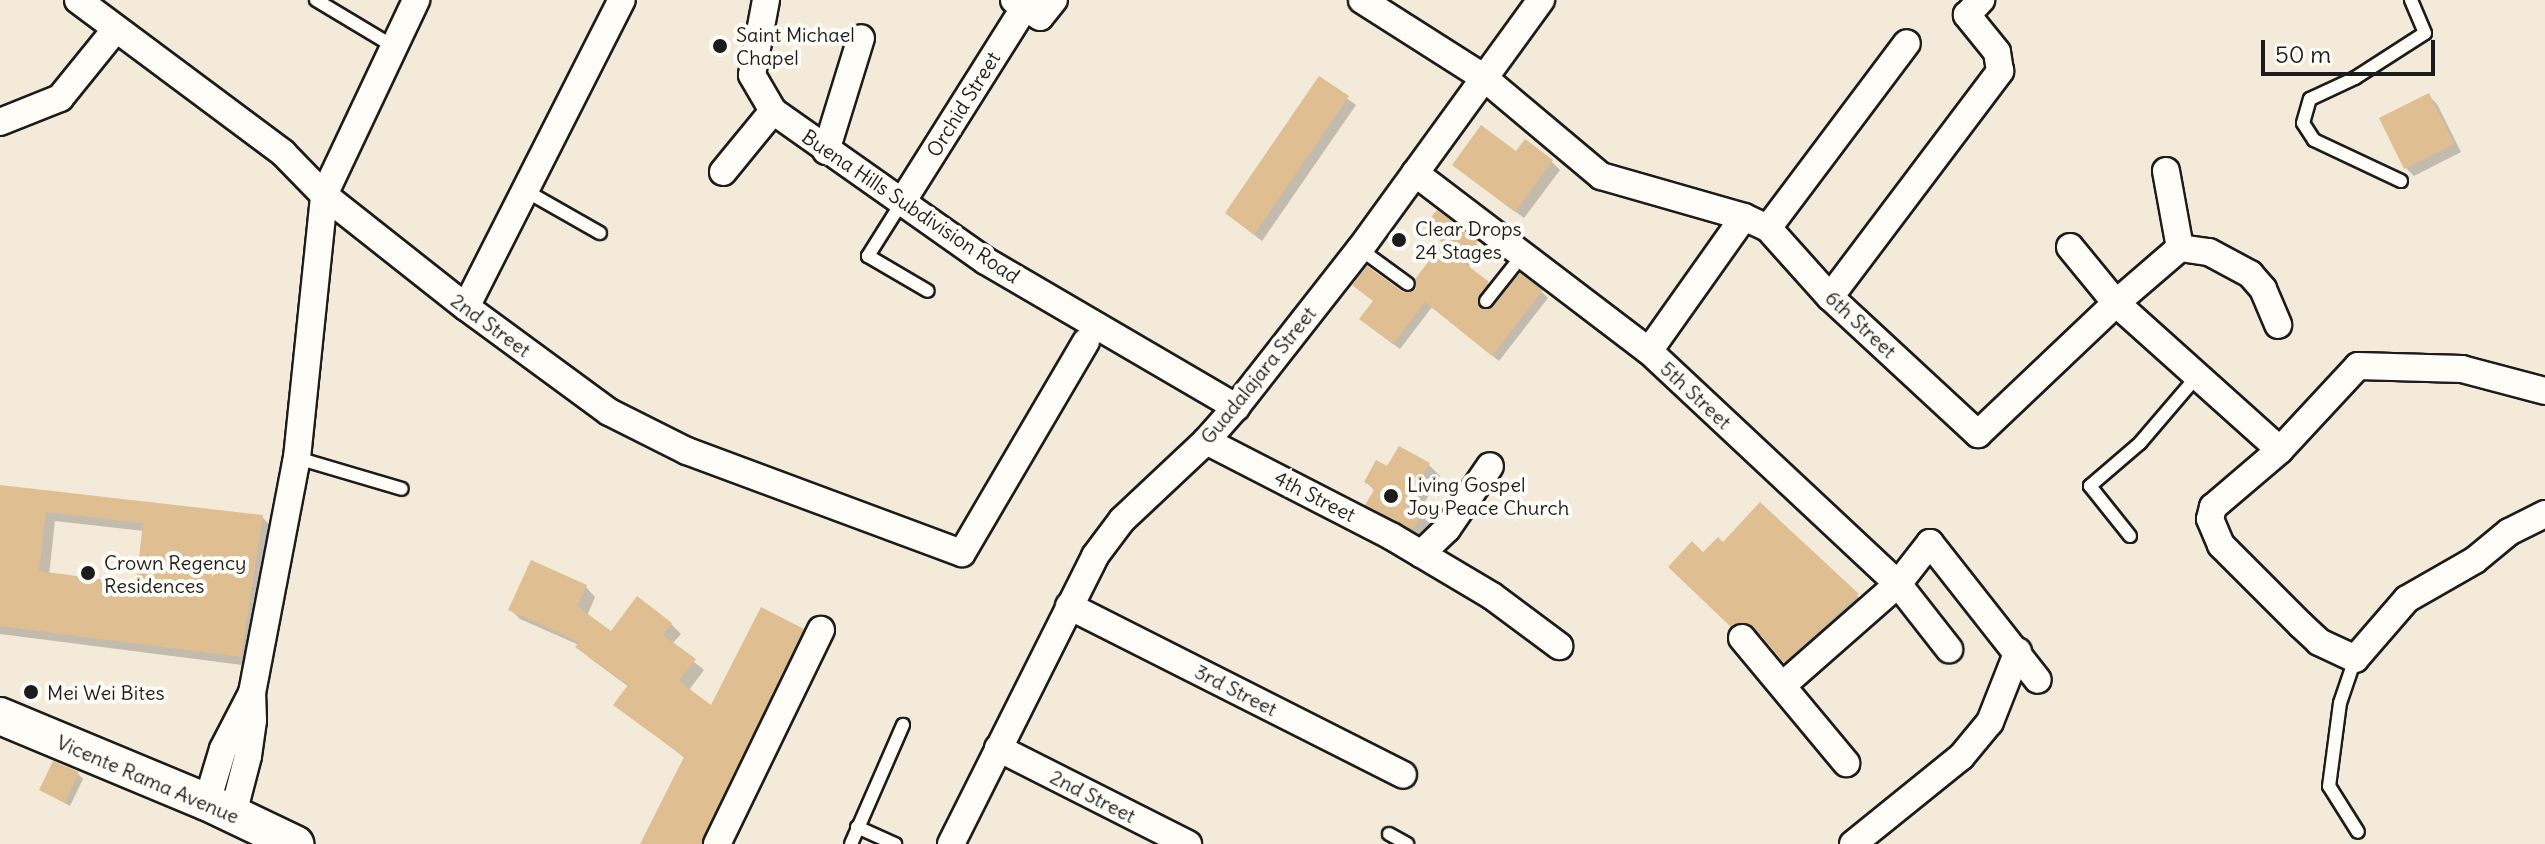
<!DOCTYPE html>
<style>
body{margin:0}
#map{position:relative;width:2545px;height:844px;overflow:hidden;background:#f4ead9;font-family:Delius,sans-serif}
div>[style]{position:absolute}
.shadow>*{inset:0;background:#0003}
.building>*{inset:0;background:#dfbf92}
.roads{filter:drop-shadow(2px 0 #1c1c1c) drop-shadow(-2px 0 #1c1c1c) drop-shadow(0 2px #1c1c1c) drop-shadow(0 -2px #1c1c1c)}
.lane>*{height:12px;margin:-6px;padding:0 6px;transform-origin:6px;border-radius:6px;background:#fdfcf7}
.street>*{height:26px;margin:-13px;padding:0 13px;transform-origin:13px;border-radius:13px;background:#fdfcf7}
.secondary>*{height:36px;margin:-18px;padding:0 18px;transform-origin:18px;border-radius:18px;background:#fdfcf7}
.dots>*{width:22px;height:22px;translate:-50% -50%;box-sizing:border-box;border:4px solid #fdfcf7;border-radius:50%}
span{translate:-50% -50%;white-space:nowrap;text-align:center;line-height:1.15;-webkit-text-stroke:8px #fdfcf7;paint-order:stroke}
.poi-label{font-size:20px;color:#1c1c1c}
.left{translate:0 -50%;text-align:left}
.street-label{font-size:20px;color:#1c1c1c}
.scale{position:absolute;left:2261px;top:40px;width:174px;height:36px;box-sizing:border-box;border:4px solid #1c1c1c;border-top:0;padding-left:10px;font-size:24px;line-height:28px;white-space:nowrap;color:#1c1c1c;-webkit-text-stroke:6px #fdfcf7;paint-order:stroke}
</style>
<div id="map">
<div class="shadow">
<i style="clip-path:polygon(1320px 79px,1356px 105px,1262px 241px,1227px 213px)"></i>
<i style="clip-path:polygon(2429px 96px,2437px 104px,2461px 152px,2414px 176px,2406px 168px)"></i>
<i style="clip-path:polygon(1517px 153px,1552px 162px,1560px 170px,1524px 218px,1454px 165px)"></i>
<i style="clip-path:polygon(1437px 212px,1483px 249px,1468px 268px,1495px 290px,1483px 307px,1484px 310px,1542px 292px,1548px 298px,1499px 361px,1432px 307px,1400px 349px,1369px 326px,1403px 294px,1417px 292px,1445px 244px)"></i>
<i style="clip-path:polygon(1429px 465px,1440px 476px,1419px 512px,1432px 525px,1424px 540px,1379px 515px,1368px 505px,1375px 491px,1366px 482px,1388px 469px)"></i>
<i style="clip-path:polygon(evenodd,0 487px,262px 517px,272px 527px,250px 666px,0 634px,0 487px,55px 521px,144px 531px,137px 586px,49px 575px,55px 521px)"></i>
<i style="clip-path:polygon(1761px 505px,1868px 606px,1796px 672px,1764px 636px,1752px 632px,1743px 636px,1671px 567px,1723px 545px)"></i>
<i style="clip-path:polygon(586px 587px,595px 597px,587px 616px,611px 634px,638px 599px,671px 624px,681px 634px,672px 644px,704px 670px,689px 690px,712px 708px,803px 630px,812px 640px,713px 844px,642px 844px,686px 759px,616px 705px,629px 687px,587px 656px,579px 645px,520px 619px,511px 610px)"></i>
<i style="clip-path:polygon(78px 774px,83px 779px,70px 806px,41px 790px)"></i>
</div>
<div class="building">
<i style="clip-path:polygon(1319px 76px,1349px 96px,1254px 235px,1225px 213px)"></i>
<i style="clip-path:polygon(2429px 93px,2454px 144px,2404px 169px,2379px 118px)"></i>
<i style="clip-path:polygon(1481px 125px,1516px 151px,1525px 139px,1553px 160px,1515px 212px,1452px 165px)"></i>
<i style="clip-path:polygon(1437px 210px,1478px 241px,1462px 261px,1489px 282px,1477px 299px,1481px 308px,1492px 307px,1520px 273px,1543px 290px,1492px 356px,1425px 302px,1393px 344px,1359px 319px,1373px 301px,1352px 285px,1367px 266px,1403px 292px,1416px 289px,1415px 279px,1443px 243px,1423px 227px)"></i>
<i style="clip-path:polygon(1399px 446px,1430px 463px,1407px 504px,1423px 512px,1413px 530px,1365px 505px,1375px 488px,1364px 482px,1376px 460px,1387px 466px)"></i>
<i style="clip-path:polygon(evenodd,0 485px,263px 515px,241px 657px,0 626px,0 485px,46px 512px,143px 523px,136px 584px,39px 571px,46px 512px)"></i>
<i style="clip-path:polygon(1760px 502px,1859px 594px,1784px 663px,1754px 627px,1740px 622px,1731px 627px,1668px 567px,1692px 541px,1703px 552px,1718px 537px,1723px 542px)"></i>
<i style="clip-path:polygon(531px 560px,587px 585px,577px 606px,611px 631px,637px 596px,672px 623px,663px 635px,696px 659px,679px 681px,711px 705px,761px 607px,804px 629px,701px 844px,640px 844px,684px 757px,613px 705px,628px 685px,575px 647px,579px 642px,508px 610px)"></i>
<i style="clip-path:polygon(53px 761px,79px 772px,65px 803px,39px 790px)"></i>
</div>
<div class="roads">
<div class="lane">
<i style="left:316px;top:0;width:90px;rotate:30.9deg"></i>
<i style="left:2401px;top:181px;width:96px;rotate:-154.8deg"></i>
<i style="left:2314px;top:140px;width:20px;rotate:-123deg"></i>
<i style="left:2303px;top:123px;width:25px;rotate:-74deg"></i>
<i style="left:2310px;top:99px;width:50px;rotate:-25deg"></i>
<i style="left:2355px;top:78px;width:83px;rotate:-32.7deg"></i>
<i style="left:2425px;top:33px;width:36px;rotate:-113deg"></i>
<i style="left:526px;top:191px;width:85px;rotate:29.6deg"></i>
<i style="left:902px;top:202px;width:64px;rotate:122.2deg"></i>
<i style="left:868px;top:256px;width:69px;rotate:30.3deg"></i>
<i style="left:1360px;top:249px;width:59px;rotate:36.1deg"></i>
<i style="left:1486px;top:301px;width:61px;rotate:-51.6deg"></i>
<i style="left:297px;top:458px;width:109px;rotate:16.4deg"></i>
<i style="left:2130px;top:536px;width:64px;rotate:-128.7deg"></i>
<i style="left:2090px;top:486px;width:66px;rotate:-40.7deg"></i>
<i style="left:2140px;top:443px;width:89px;rotate:-49.5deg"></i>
<i style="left:2355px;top:659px;width:46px;rotate:108.8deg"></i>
<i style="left:2340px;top:703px;width:84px;rotate:97.5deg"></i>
<i style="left:2329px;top:786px;width:54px;rotate:57.8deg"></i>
<i style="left:857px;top:827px;width:42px;rotate:24.1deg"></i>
<i style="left:1389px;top:834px;width:21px;rotate:29deg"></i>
<i style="left:851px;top:844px;width:130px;rotate:-66.4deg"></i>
</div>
<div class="street">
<i style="left:78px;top:0;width:256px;rotate:36.7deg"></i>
<i style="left:283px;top:153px;width:59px;rotate:45.7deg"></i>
<i style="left:324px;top:195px;width:181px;rotate:38.3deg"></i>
<i style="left:466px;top:307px;width:177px;rotate:36.3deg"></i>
<i style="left:609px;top:412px;width:87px;rotate:26.6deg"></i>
<i style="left:687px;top:451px;width:293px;rotate:20.4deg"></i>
<i style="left:962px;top:553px;width:245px;rotate:-59.6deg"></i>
<i style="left:766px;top:0;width:76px;rotate:100.6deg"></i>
<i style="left:752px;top:75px;width:42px;rotate:59.7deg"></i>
<i style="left:773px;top:111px;width:261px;rotate:35.2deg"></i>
<i style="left:986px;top:261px;width:290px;rotate:30.3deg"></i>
<i style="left:1014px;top:0;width:31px;rotate:33deg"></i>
<i style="left:1040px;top:17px;width:22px;rotate:-51deg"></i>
<i style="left:1362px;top:0;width:143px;rotate:32.5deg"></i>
<i style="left:1483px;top:77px;width:154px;rotate:40deg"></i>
<i style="left:1601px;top:176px;width:149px;rotate:16deg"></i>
<i style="left:1744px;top:217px;width:26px;rotate:25deg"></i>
<i style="left:1768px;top:228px;width:93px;rotate:48.1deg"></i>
<i style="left:1830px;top:297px;width:202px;rotate:42.8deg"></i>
<i style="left:1978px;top:434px;width:190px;rotate:-43.5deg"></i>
<i style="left:2116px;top:303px;width:84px;rotate:-40.7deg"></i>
<i style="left:2180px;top:248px;width:29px;rotate:8deg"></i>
<i style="left:2209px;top:252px;width:47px;rotate:28.2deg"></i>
<i style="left:2250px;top:274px;width:20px;rotate:49deg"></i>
<i style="left:2263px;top:289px;width:39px;rotate:67deg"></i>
<i style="left:0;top:122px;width:65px;rotate:-21.8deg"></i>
<i style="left:60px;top:98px;width:87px;rotate:-51deg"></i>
<i style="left:826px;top:151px;width:118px;rotate:-72.8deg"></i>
<i style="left:2166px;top:171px;width:78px;rotate:79.7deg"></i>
<i style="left:723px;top:172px;width:79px;rotate:-50.7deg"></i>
<i style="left:1415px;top:173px;width:294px;rotate:37.3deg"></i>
<i style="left:1649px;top:351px;width:341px;rotate:43.1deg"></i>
<i style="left:1898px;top:584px;width:83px;rotate:51.9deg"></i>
<i style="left:902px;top:202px;width:231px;rotate:-57.8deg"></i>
<i style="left:1768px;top:228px;width:231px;rotate:-53.1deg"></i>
<i style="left:2070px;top:247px;width:72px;rotate:50.6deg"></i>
<i style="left:2116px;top:303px;width:220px;rotate:41.9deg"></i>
<i style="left:1830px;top:297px;width:283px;rotate:-53deg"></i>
<i style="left:2000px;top:71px;width:19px;rotate:-99deg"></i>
<i style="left:1997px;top:52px;width:48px;rotate:-129deg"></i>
<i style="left:1967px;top:15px;width:21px;rotate:-47deg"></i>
<i style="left:466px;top:307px;width:344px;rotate:-63.1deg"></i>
<i style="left:1649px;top:351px;width:164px;rotate:-54.7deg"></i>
<i style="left:2545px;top:391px;width:86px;rotate:-165.2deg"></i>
<i style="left:2462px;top:369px;width:104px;rotate:-178.3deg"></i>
<i style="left:2358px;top:366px;width:115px;rotate:132.9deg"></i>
<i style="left:2280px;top:450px;width:88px;rotate:139.6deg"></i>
<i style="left:2213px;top:507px;width:12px;rotate:104deg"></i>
<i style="left:2210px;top:519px;width:28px;rotate:67deg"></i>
<i style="left:2221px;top:545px;width:113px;rotate:45deg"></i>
<i style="left:2301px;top:625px;width:25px;rotate:43deg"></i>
<i style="left:2319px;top:642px;width:40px;rotate:25deg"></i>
<i style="left:2355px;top:659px;width:79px;rotate:-49.1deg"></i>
<i style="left:2407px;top:599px;width:78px;rotate:-29.8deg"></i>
<i style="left:2475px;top:560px;width:44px;rotate:-39.5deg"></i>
<i style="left:2509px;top:532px;width:40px;rotate:-26.6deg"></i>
<i style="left:1206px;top:441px;width:208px;rotate:27.2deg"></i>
<i style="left:1391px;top:536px;width:117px;rotate:30.7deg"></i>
<i style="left:1492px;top:596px;width:84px;rotate:36.7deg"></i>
<i style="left:1421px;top:554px;width:36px;rotate:-44deg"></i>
<i style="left:1447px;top:529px;width:76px;rotate:-55.7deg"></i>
<i style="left:1069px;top:606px;width:374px;rotate:26.8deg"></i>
<i style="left:1742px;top:638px;width:163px;rotate:50.2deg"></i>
<i style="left:1783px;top:685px;width:153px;rotate:-41.3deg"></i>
<i style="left:1898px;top:584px;width:52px;rotate:-52deg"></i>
<i style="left:1930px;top:543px;width:174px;rotate:51.8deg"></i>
<i style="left:998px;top:748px;width:213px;rotate:26.8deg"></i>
<i style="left:207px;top:802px;width:55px;rotate:-73.2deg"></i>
<i style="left:223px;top:749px;width:63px;rotate:-62.6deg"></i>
<i style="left:233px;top:814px;width:60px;rotate:-75.5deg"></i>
<i style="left:248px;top:756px;width:36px;rotate:-82deg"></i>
<i style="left:253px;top:720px;width:27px;rotate:-92deg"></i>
<i style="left:252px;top:693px;width:239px;rotate:-79.2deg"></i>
<i style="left:297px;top:458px;width:264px;rotate:-84.1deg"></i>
<i style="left:324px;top:195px;width:216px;rotate:-64.7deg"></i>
<i style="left:717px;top:844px;width:238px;rotate:-64.1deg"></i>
<i style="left:951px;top:844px;width:322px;rotate:-63.4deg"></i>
<i style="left:1095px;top:556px;width:45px;rotate:-53.1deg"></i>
<i style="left:1122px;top:520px;width:115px;rotate:-43.2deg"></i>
<i style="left:1206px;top:441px;width:45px;rotate:-48.6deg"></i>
<i style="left:1236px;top:407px;width:201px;rotate:-51.9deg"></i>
<i style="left:1360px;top:249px;width:308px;rotate:-54deg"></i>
<i style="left:1853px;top:844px;width:139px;rotate:-38.9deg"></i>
<i style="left:1961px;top:757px;width:45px;rotate:-50.4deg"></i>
<i style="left:1990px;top:722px;width:76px;rotate:-68.5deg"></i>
</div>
<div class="secondary">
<i style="left:0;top:716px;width:224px;rotate:22.6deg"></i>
<i style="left:207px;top:802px;width:98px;rotate:25.5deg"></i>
</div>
</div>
<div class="dots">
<i style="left:720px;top:46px;background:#1c1c1c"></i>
<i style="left:1399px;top:240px;background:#1c1c1c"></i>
<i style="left:1391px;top:496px;background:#1c1c1c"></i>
<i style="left:88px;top:573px;background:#1c1c1c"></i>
<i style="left:31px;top:692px;background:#1c1c1c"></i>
</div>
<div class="poi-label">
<span class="left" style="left:736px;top:46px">Saint Michael<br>Chapel</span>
<span class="left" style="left:1415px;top:240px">Clear Drops<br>24 Stages</span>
<span class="left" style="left:1407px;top:496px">Living Gospel<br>Joy Peace Church</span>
<span class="left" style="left:104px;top:574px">Crown Regency<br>Residences</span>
<span class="left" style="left:47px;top:692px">Mei Wei Bites</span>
</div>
<div class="street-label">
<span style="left:963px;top:104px;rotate:-58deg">Orchid Street</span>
<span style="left:911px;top:206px;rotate:34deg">Buena Hills Subdivision Road</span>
<span style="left:1861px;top:324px;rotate:43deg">6th Street</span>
<span style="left:491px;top:325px;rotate:36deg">2nd Street</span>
<span style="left:1258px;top:375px;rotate:-51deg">Guadalajara Street</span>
<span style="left:1696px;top:395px;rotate:43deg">5th Street</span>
<span style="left:1315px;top:496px;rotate:27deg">4th Street</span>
<span style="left:1236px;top:690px;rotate:27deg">3rd Street</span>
<span style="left:148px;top:779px;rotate:23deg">Vicente Rama Avenue</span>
<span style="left:1093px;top:796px;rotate:27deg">2nd Street</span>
</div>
<div class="scale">50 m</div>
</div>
